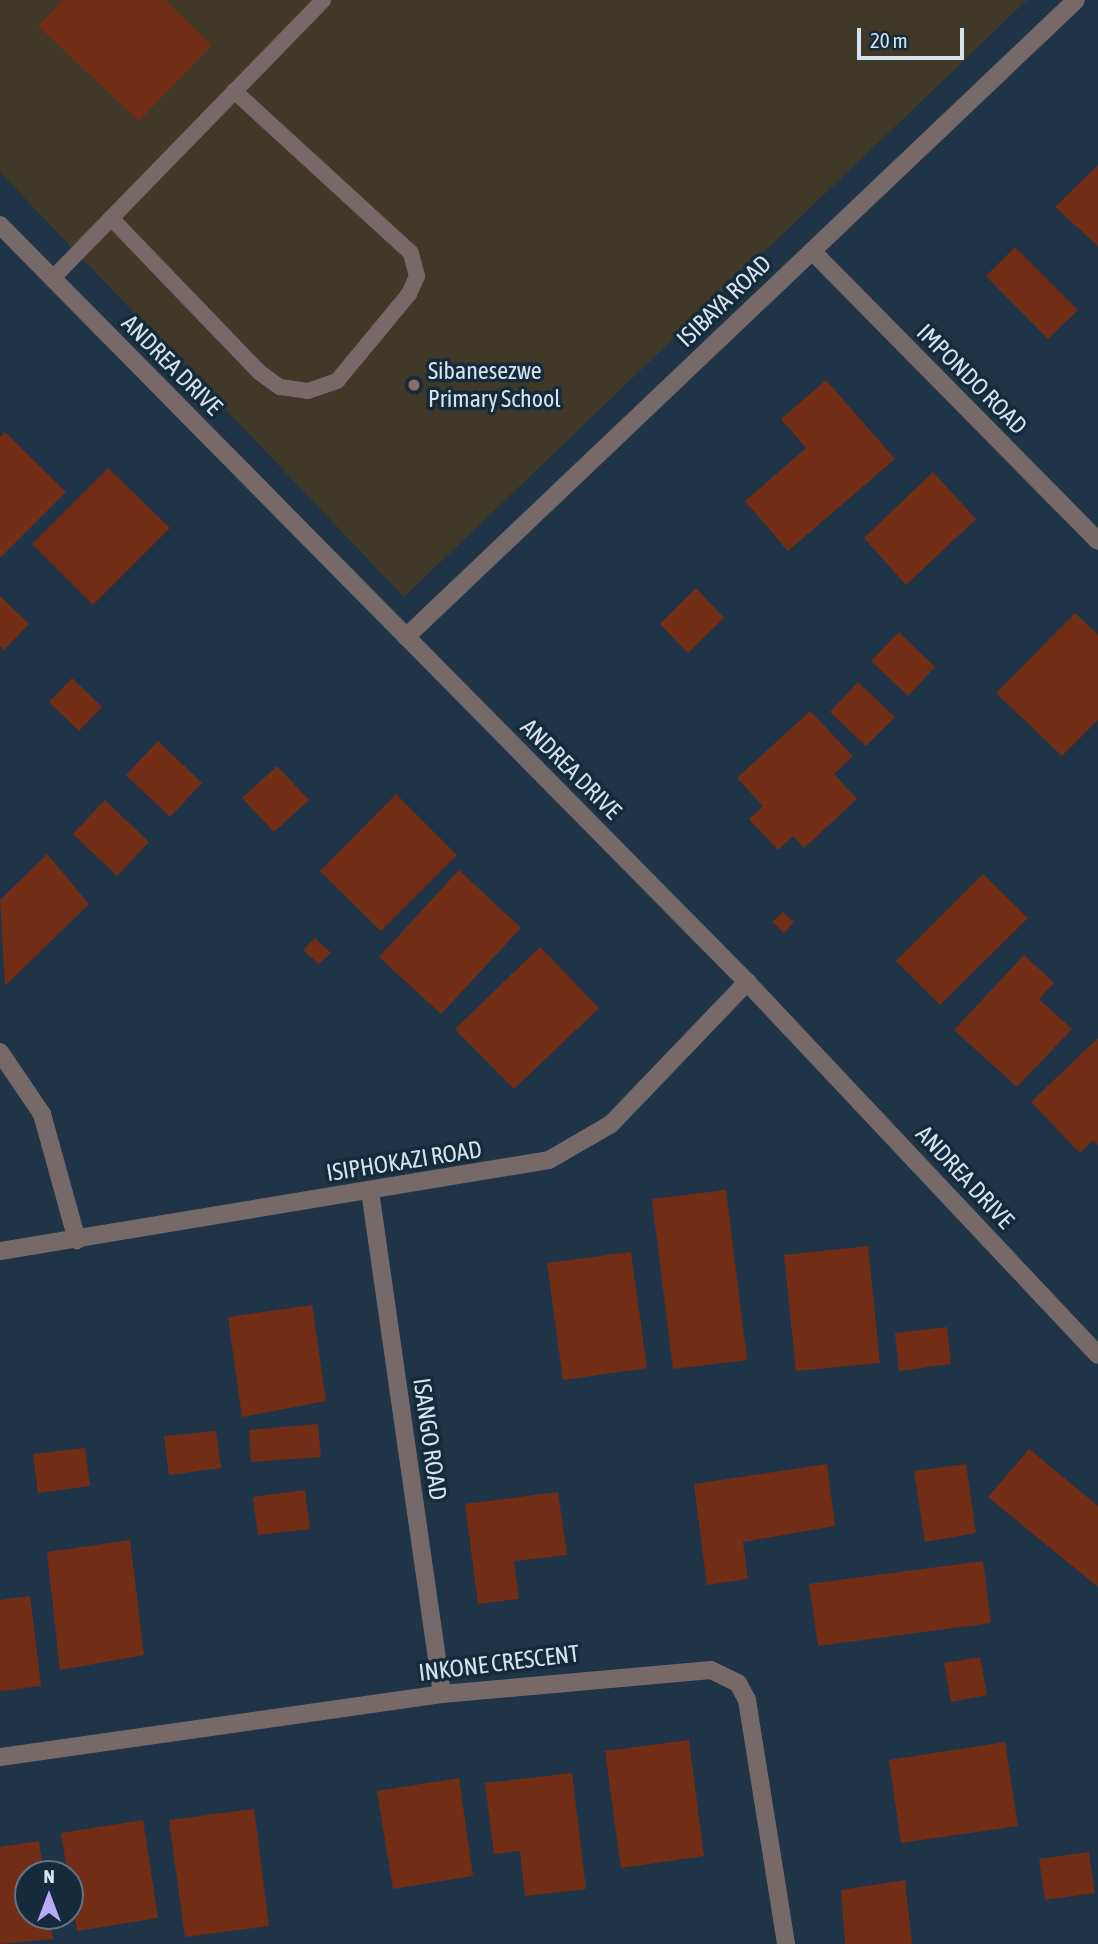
<!DOCTYPE html>
<style>
body{margin:0}
#map{position:relative;width:1098px;height:1944px;overflow:hidden;background:#1f3547;font-family:"Asap Condensed",sans-serif}
div>[style]{position:absolute}
.education>*{inset:0;background:#413928}
.building>*{inset:0;background:#722d16}
.service>*{height:16px;margin:-8px;padding:0 8px;transform-origin:8px;border-radius:8px;background:#786969}
.minor>*{height:18px;margin:-9px;padding:0 9px;transform-origin:9px;border-radius:9px;background:#786969}
.dots>*{width:19px;height:19px;translate:-50% -50%;box-sizing:border-box;border:4px solid #152b3c;border-radius:50%}
span{translate:-50% -50%;white-space:nowrap;text-align:center;line-height:1.15;-webkit-text-stroke:7px #152b3c;paint-order:stroke}
.street-label{font-size:24px;color:#d5e3ee}
.poi-label{font-size:24px;color:#d5e3ee}
.left{translate:0 -50%;text-align:left}
.north{position:absolute;left:14px;top:1860px;width:70px;height:70px;box-sizing:border-box;background:#152b3c;border:2px solid #627583;border-radius:50%;rotate:0deg;font-size:19px;font-weight:700;line-height:28px;text-align:center;color:#d5e3ee}
.north::after{content:'';display:block;margin:auto;width:24px;height:32px;background:#b8abf7;clip-path:polygon(50% 0,100% 100%,50% 72%,0 100%)}
.scale{position:absolute;left:857px;top:28px;width:107px;height:32px;box-sizing:border-box;border:4px solid #d5e3ee;border-top:0;padding-left:9px;font-size:21px;line-height:24px;white-space:nowrap;color:#d5e3ee;-webkit-text-stroke:5px #152b3c;paint-order:stroke}
</style>
<div id="map">
<div class="education">
<i style="clip-path:polygon(0 0,1027px 0,404px 597px,0 172px)"></i>
</div>
<div class="building">
<i style="clip-path:polygon(63px 0,165px 0,212px 45px,139px 121px,38px 26px)"></i>
<i style="clip-path:polygon(1098px 165px,1098px 246px,1055px 207px)"></i>
<i style="clip-path:polygon(1015px 247px,1078px 310px,1048px 339px,986px 276px)"></i>
<i style="clip-path:polygon(826px 380px,895px 459px,788px 551px,745px 501px,806px 448px,781px 419px)"></i>
<i style="clip-path:polygon(5px 432px,66px 492px,0 558px,0 437px)"></i>
<i style="clip-path:polygon(108px 468px,170px 528px,93px 605px,32px 544px)"></i>
<i style="clip-path:polygon(933px 472px,976px 519px,906px 585px,864px 538px)"></i>
<i style="clip-path:polygon(696px 588px,724px 618px,688px 653px,660px 624px)"></i>
<i style="clip-path:polygon(0 596px,29px 624px,4px 650px,0 646px)"></i>
<i style="clip-path:polygon(1075px 613px,1098px 635px,1098px 720px,1062px 756px,996px 693px)"></i>
<i style="clip-path:polygon(899px 632px,935px 667px,908px 696px,871px 661px)"></i>
<i style="clip-path:polygon(72px 678px,102px 707px,79px 731px,49px 702px)"></i>
<i style="clip-path:polygon(858px 682px,895px 717px,866px 746px,830px 712px)"></i>
<i style="clip-path:polygon(810px 711px,853px 756px,834px 774px,857px 799px,804px 848px,793px 836px,778px 850px,749px 819px,763px 806px,737px 778px)"></i>
<i style="clip-path:polygon(158px 741px,202px 783px,170px 817px,126px 775px)"></i>
<i style="clip-path:polygon(277px 766px,309px 800px,274px 832px,242px 798px)"></i>
<i style="clip-path:polygon(396px 794px,457px 855px,381px 931px,320px 871px)"></i>
<i style="clip-path:polygon(105px 800px,149px 842px,117px 876px,73px 834px)"></i>
<i style="clip-path:polygon(47px 854px,89px 904px,5px 986px,0 900px)"></i>
<i style="clip-path:polygon(459px 870px,521px 928px,441px 1014px,379px 957px)"></i>
<i style="clip-path:polygon(983px 874px,1028px 918px,940px 1005px,896px 961px)"></i>
<i style="clip-path:polygon(783px 912px,794px 922px,784px 933px,772px 922px)"></i>
<i style="clip-path:polygon(315px 938px,331px 953px,319px 964px,303px 950px)"></i>
<i style="clip-path:polygon(540px 947px,599px 1008px,514px 1089px,455px 1029px)"></i>
<i style="clip-path:polygon(1024px 955px,1054px 983px,1039px 999px,1072px 1029px,1017px 1087px,954px 1030px)"></i>
<i style="clip-path:polygon(1098px 1038px,1098px 1145px,1093px 1140px,1080px 1153px,1031px 1102px)"></i>
<i style="clip-path:polygon(726px 1190px,747px 1360px,673px 1369px,652px 1199px)"></i>
<i style="clip-path:polygon(868px 1246px,880px 1363px,796px 1371px,784px 1255px)"></i>
<i style="clip-path:polygon(631px 1252px,647px 1368px,563px 1380px,547px 1263px)"></i>
<i style="clip-path:polygon(312px 1305px,326px 1401px,242px 1417px,228px 1317px)"></i>
<i style="clip-path:polygon(947px 1327px,951px 1364px,899px 1371px,895px 1333px)"></i>
<i style="clip-path:polygon(318px 1424px,321px 1457px,251px 1462px,249px 1430px)"></i>
<i style="clip-path:polygon(216px 1431px,221px 1468px,169px 1475px,164px 1436px)"></i>
<i style="clip-path:polygon(85px 1448px,90px 1486px,38px 1493px,33px 1454px)"></i>
<i style="clip-path:polygon(1029px 1449px,1098px 1506px,1098px 1587px,988px 1497px)"></i>
<i style="clip-path:polygon(827px 1464px,835px 1526px,743px 1542px,748px 1579px,707px 1585px,694px 1484px)"></i>
<i style="clip-path:polygon(966px 1464px,976px 1533px,925px 1542px,914px 1471px)"></i>
<i style="clip-path:polygon(305px 1490px,310px 1529px,258px 1535px,253px 1497px)"></i>
<i style="clip-path:polygon(558px 1492px,567px 1555px,514px 1561px,519px 1599px,478px 1604px,465px 1504px)"></i>
<i style="clip-path:polygon(130px 1540px,144px 1655px,60px 1670px,47px 1552px)"></i>
<i style="clip-path:polygon(983px 1561px,991px 1623px,818px 1646px,809px 1584px)"></i>
<i style="clip-path:polygon(30px 1596px,41px 1686px,0 1691px,0 1600px)"></i>
<i style="clip-path:polygon(980px 1657px,987px 1695px,951px 1702px,944px 1663px)"></i>
<i style="clip-path:polygon(689px 1740px,704px 1856px,621px 1868px,605px 1751px)"></i>
<i style="clip-path:polygon(1005px 1742px,1018px 1826px,901px 1843px,889px 1760px)"></i>
<i style="clip-path:polygon(572px 1773px,586px 1889px,525px 1896px,520px 1851px,494px 1854px,485px 1783px)"></i>
<i style="clip-path:polygon(459px 1778px,473px 1876px,393px 1889px,377px 1791px)"></i>
<i style="clip-path:polygon(254px 1809px,269px 1926px,185px 1937px,169px 1820px)"></i>
<i style="clip-path:polygon(143px 1820px,158px 1918px,77px 1931px,61px 1833px)"></i>
<i style="clip-path:polygon(39px 1841px,44px 1874px,28px 1874px,28px 1916px,50px 1916px,53px 1939px,0 1944px,0 1847px)"></i>
<i style="clip-path:polygon(1089px 1852px,1095px 1893px,1045px 1900px,1039px 1859px)"></i>
<i style="clip-path:polygon(905px 1880px,912px 1944px,845px 1944px,841px 1890px)"></i>
</div>
<div class="service">
<i style="left:111px;top:218px;width:214px;rotate:46.1deg"></i>
<i style="left:259px;top:372px;width:26px;rotate:36deg"></i>
<i style="left:280px;top:387px;width:28px;rotate:8deg"></i>
<i style="left:308px;top:391px;width:31px;rotate:-19deg"></i>
<i style="left:337px;top:381px;width:113px;rotate:-50.4deg"></i>
<i style="left:409px;top:294px;width:20px;rotate:-66deg"></i>
<i style="left:417px;top:276px;width:24px;rotate:-105deg"></i>
<i style="left:411px;top:253px;width:240px;rotate:-137.5deg"></i>
<i style="left:52px;top:279px;width:389px;rotate:-45.8deg"></i>
</div>
<div class="minor">
<i style="left:0;top:225px;width:1064px;rotate:45.38deg"></i>
<i style="left:747px;top:982px;width:512px;rotate:46.74deg"></i>
<i style="left:812px;top:251px;width:407px;rotate:45.4deg"></i>
<i style="left:406px;top:637px;width:924px;rotate:-43.55deg"></i>
<i style="left:0;top:1052px;width:75px;rotate:55.9deg"></i>
<i style="left:42px;top:1114px;width:131px;rotate:74.5deg"></i>
<i style="left:370px;top:1191px;width:508px;rotate:81.85deg"></i>
<i style="left:0;top:1251px;width:556px;rotate:-9.41deg"></i>
<i style="left:549px;top:1160px;width:72px;rotate:-30.1deg"></i>
<i style="left:611px;top:1124px;width:197px;rotate:-46.2deg"></i>
<i style="left:0;top:1757px;width:446px;rotate:-8.1deg"></i>
<i style="left:442px;top:1694px;width:270px;rotate:-5.1deg"></i>
<i style="left:711px;top:1670px;width:30px;rotate:26deg"></i>
<i style="left:738px;top:1683px;width:19px;rotate:62deg"></i>
<i style="left:747px;top:1700px;width:247px;rotate:80.9deg"></i>
</div>
<div class="dots">
<i style="left:414px;top:385px;background:#8d6e63"></i>
</div>
<div class="street-label">
<span style="left:724px;top:301px;rotate:-44deg">ISIBAYA ROAD</span>
<span style="left:172px;top:365px;rotate:45deg">ANDREA DRIVE</span>
<span style="left:972px;top:379px;rotate:45deg">IMPONDO ROAD</span>
<span style="left:571px;top:769px;rotate:45deg">ANDREA DRIVE</span>
<span style="left:404px;top:1161px;rotate:-9deg">ISIPHOKAZI ROAD</span>
<span style="left:965px;top:1177px;rotate:47deg">ANDREA DRIVE</span>
<span style="left:430px;top:1439px;rotate:82deg">ISANGO ROAD</span>
<span style="left:499px;top:1663px;rotate:-7deg">INKONE CRESCENT</span>
</div>
<div class="poi-label">
<span class="left" style="left:428px;top:385px">Sibanesezwe<br>Primary School</span>
</div>
<div class="north">N</div>
<div class="scale">20 m</div>
</div>
